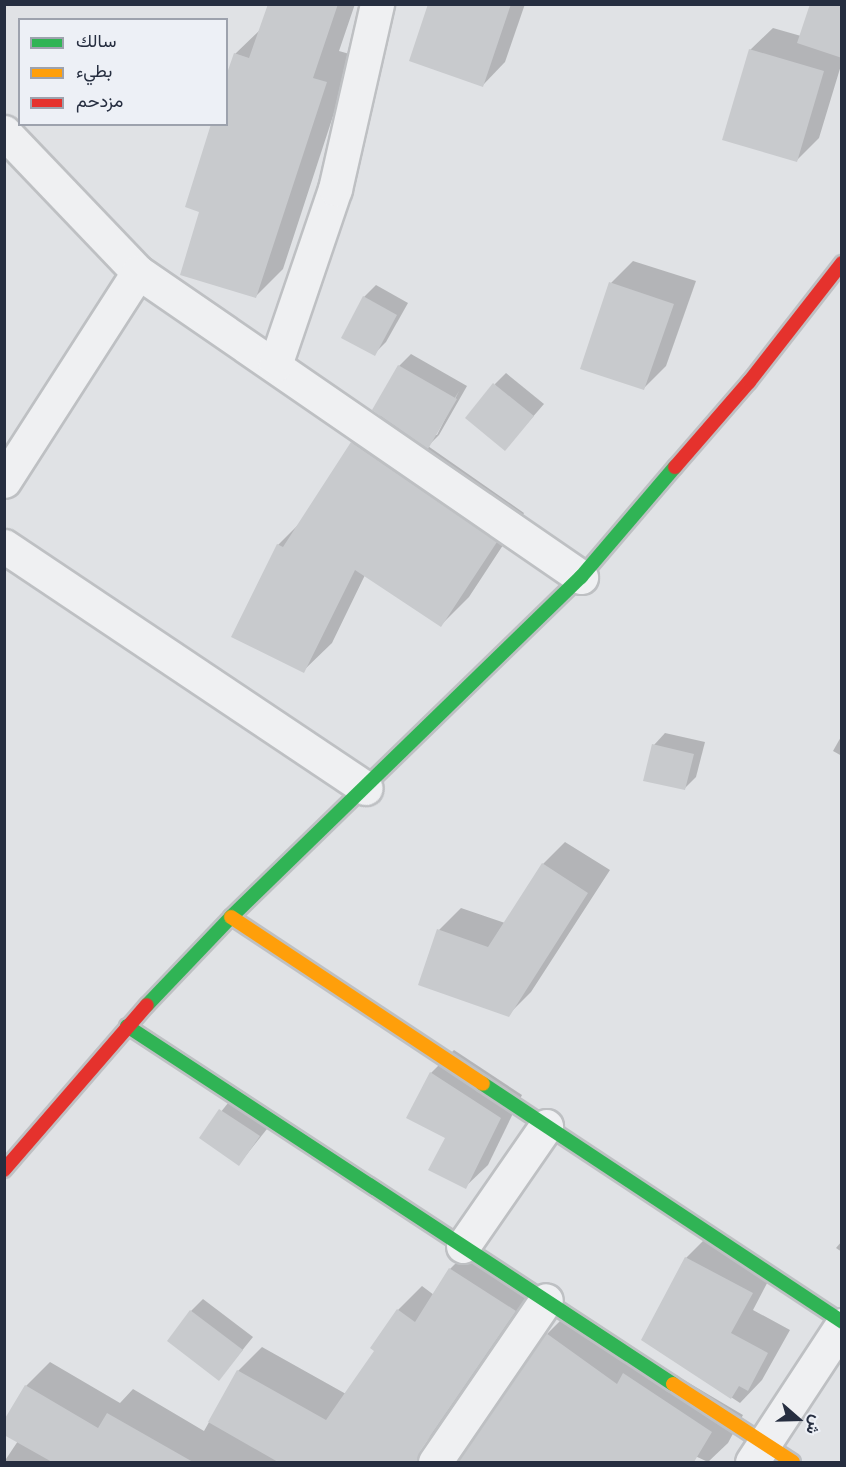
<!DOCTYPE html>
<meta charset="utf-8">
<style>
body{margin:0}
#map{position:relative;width:846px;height:1467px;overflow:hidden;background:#e0e2e5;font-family:Quicksand,Vazirmatn,sans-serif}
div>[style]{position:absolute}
.shadow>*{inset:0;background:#0003}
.building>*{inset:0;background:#c8cacd}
.roads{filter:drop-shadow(2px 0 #bec0c3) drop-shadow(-2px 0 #bec0c3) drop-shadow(0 2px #bec0c3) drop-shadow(0 -2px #bec0c3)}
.street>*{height:33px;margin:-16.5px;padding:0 16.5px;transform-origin:16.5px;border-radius:16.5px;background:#eff0f2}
.fast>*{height:14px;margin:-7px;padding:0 7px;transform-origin:7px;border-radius:7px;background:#30b455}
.slow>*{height:14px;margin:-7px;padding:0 7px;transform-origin:7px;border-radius:7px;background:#ff9f0a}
.jam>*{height:14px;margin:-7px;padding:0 7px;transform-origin:7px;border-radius:7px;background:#e5322d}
span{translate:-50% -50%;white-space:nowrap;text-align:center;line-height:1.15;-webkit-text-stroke:4.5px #edf0f6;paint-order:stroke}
.frame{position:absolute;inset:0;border:6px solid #262e40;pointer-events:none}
.legend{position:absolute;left:18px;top:18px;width:210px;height:108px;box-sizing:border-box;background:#edf0f6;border:2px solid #9da2ad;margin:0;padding:8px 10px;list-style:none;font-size:18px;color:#262e40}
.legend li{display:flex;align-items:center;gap:12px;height:30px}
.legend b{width:30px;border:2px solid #9da2ad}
.north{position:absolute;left:768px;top:1389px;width:60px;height:60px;-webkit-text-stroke:4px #edf0f6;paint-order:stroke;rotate:110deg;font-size:16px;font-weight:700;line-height:24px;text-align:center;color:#262e40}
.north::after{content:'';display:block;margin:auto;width:21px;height:27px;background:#262e40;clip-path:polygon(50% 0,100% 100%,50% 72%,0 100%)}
</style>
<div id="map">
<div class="shadow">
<i style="clip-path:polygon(270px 4px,355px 4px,339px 51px,353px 55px,283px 269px,256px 296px,226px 124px,235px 54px,262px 28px)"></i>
<i style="clip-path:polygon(429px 4px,525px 4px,505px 62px,483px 85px)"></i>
<i style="clip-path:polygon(842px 4px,842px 62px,819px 138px,796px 161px,750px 50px,773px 28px,801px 36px)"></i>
<i style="clip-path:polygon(633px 261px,696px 281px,666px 366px,644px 388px,611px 283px)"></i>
<i style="clip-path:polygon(376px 285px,408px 303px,386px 342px,374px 354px,364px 297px)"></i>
<i style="clip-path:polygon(evenodd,411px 354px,467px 386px,439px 435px,428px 446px,524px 513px,469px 597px,441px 625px,365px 575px,332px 643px,303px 671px,278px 545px,299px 524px,353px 443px,381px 415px,399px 366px,411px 354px,459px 391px,437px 435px,434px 435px,459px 391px)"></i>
<i style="clip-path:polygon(506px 373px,544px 404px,505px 449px,495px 384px)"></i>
<i style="clip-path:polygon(665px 733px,705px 742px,696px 777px,684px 789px,654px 745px)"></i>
<i style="clip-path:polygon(842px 735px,842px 756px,833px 751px)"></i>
<i style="clip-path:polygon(565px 842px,610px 870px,531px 992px,508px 1015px,439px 930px,461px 908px,505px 923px,543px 864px)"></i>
<i style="clip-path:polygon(454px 1050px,522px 1095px,488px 1165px,465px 1187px,447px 1137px,431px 1073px)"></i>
<i style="clip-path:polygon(232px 1098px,271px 1124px,239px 1164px,201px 1137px)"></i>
<i style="clip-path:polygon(709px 1235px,774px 1270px,753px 1310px,790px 1330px,762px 1380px,740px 1403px,643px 1339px,686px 1258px)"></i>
<i style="clip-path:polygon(842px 1241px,842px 1252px,836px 1248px)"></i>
<i style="clip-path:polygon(474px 1245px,539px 1286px,448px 1419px,424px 1443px,397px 1442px,383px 1462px,4px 1462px,18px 1441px,4px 1423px,26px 1386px,50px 1362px,120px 1403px,133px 1389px,204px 1431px,238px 1371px,262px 1347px,346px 1394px,377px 1350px,398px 1310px,422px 1286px,434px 1295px,450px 1269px)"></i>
<i style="clip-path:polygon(203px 1299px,253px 1337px,219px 1379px,191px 1311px)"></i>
<i style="clip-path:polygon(569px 1312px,743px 1415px,728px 1443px,708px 1462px,680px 1449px,674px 1462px,459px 1462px,547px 1334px)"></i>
</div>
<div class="building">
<i style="clip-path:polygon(268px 4px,338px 4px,313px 78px,327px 82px,256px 298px,180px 275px,199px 212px,185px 207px,211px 124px,226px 124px,226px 76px,234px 53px,249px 58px)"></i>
<i style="clip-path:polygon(428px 4px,511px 4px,483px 87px,409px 61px)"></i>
<i style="clip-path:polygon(810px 4px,842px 4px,842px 58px,797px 43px)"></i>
<i style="clip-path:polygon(749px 49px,824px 71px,797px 162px,722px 140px)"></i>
<i style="clip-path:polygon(609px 282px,674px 304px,644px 390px,580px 369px)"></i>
<i style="clip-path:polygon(363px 296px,397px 315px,375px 356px,341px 338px)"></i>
<i style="clip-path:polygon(398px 365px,457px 399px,428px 449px,372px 410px)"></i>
<i style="clip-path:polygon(493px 383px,534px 416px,505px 451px,465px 418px)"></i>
<i style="clip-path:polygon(351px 442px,497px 542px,441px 627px,355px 570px,304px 673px,231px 637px,277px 544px,283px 547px)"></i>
<i style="clip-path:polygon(652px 744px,694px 754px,685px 790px,643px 781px)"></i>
<i style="clip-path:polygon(542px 863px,588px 893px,509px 1017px,418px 985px,437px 929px,488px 947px)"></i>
<i style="clip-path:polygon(430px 1072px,501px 1118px,466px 1189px,428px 1170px,445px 1138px,406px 1118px)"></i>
<i style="clip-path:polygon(219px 1109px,260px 1136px,239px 1166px,199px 1138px)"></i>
<i style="clip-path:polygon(685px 1257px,753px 1293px,731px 1333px,768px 1353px,748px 1391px,739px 1386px,731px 1399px,641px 1340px)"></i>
<i style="clip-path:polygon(449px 1268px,516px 1311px,420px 1451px,417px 1462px,278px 1462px,208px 1422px,237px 1370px,326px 1420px,374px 1351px,370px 1348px,397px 1309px,415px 1322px)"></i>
<i style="clip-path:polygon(190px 1310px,243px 1350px,219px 1381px,167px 1341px)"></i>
<i style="clip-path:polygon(546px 1333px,617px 1384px,623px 1373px,712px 1432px,694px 1462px,457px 1462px)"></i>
<i style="clip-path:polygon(25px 1385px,98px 1428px,107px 1413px,193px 1462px,52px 1462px,4px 1435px,4px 1420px)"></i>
</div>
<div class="roads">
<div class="street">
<i style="left:4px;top:132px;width:194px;rotate:46.3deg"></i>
<i style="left:138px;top:272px;width:538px;rotate:34.55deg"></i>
<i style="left:275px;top:365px;width:186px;rotate:-71.2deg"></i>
<i style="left:335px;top:189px;width:190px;rotate:-77.2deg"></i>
<i style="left:4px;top:481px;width:248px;rotate:-57.3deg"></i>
<i style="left:4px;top:546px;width:435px;rotate:33.8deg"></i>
<i style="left:463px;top:1246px;width:146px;rotate:-55.3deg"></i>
<i style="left:435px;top:1462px;width:196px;rotate:-55.6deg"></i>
<i style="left:752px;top:1462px;width:164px;rotate:-56.7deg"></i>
</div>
<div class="fast">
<i style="left:147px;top:1005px;width:122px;rotate:-46.3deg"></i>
<i style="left:231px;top:917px;width:488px;rotate:-44.2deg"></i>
<i style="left:581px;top:577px;width:145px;rotate:-49.5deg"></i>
<i style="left:127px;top:1026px;width:653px;rotate:33.25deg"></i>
<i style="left:483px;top:1084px;width:431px;rotate:33.5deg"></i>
</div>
<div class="slow">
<i style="left:231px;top:917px;width:302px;rotate:33.5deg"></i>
<i style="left:673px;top:1384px;width:143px;rotate:33deg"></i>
</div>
<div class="jam">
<i style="left:675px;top:467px;width:113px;rotate:-49deg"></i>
<i style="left:749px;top:382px;width:151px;rotate:-52deg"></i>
<i style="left:4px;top:1170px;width:218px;rotate:-49.1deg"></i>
</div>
</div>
<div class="frame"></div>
<ul class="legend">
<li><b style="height:8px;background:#30b455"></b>سالك</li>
<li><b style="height:8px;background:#ff9f0a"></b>بطيء</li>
<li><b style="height:8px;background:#e5322d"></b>مزدحم</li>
</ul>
<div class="north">ش</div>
</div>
